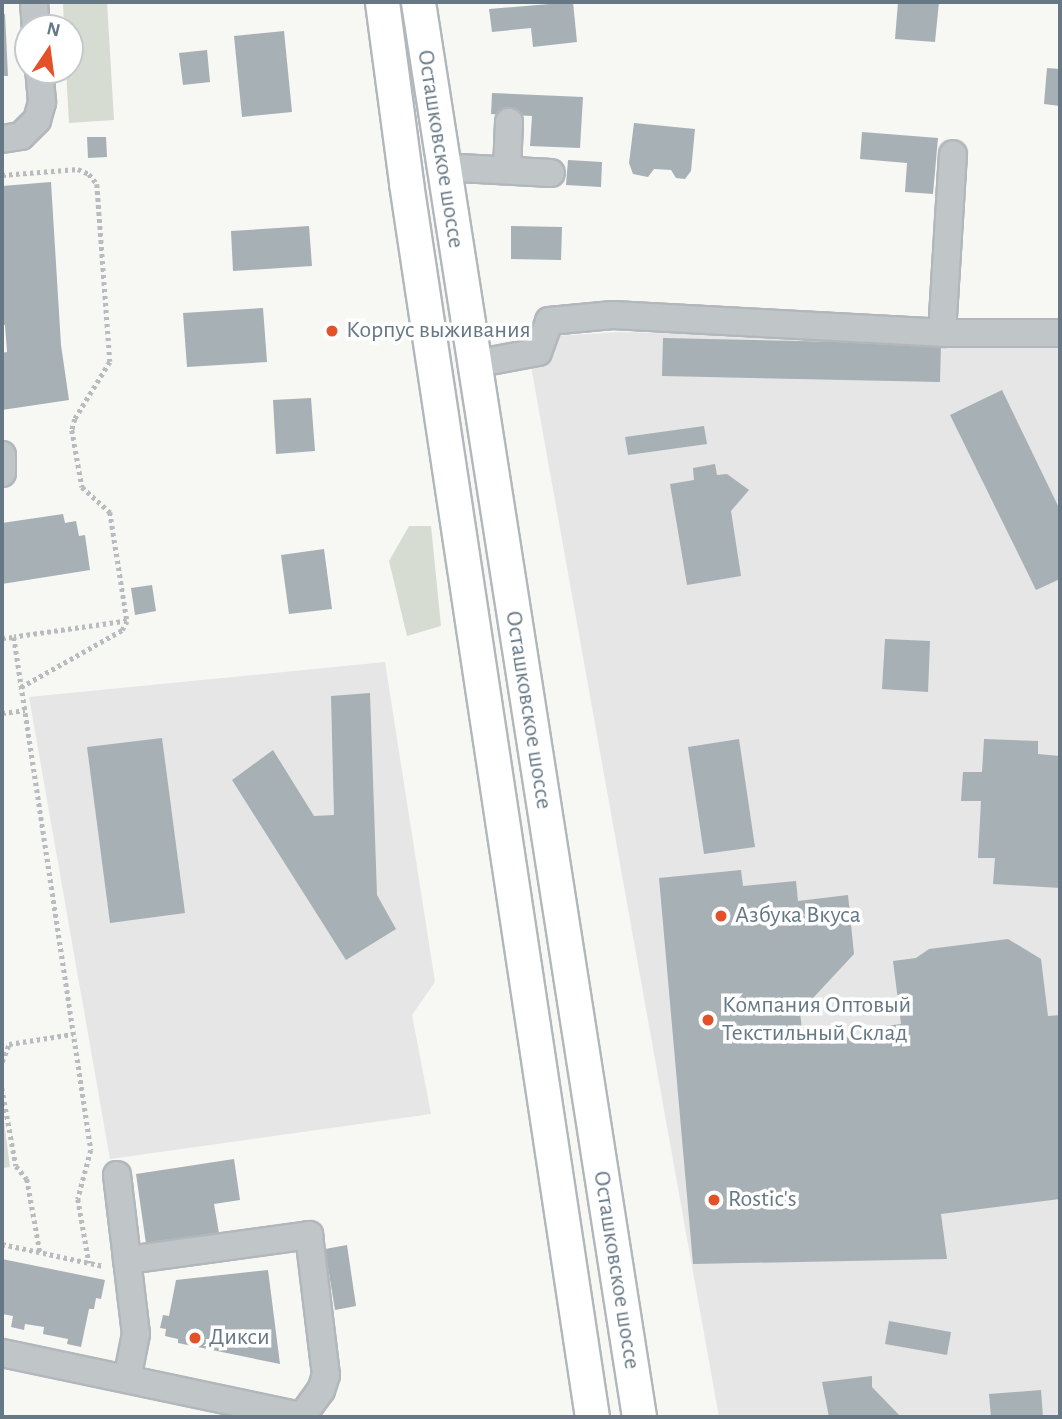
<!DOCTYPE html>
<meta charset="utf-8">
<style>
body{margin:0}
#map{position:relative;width:1062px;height:1419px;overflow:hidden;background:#f7f7f4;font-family:"Alegreya Sans",sans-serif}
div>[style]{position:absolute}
.built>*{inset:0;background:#e5e6e5}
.green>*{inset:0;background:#d7dcd3}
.building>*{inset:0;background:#a7b0b5}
.path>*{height:4.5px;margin-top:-2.25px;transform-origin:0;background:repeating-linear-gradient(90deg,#b8bcbf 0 3.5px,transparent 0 7px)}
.roads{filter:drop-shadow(2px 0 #b2b7bb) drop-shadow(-2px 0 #b2b7bb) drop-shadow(0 2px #b2b7bb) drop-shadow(0 -2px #b2b7bb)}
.minor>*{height:26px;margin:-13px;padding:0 13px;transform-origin:13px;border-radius:13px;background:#c0c5c8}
.major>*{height:33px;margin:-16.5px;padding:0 16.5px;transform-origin:16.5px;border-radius:16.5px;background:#fff}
.dots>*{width:19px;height:19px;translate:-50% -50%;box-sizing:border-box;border:4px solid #fff;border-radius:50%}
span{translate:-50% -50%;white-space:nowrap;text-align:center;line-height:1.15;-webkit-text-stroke:7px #fff;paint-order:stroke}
.street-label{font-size:24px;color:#667885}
.poi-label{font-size:24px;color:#667885}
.left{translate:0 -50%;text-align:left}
.frame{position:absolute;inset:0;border:4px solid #667885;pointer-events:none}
.north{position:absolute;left:14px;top:14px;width:70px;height:70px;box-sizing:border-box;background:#fff;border:2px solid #c2c9ce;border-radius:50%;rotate:13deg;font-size:19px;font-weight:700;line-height:28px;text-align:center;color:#667885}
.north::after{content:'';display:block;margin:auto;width:24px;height:32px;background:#e45027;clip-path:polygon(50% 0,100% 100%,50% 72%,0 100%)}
</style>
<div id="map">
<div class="built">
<i style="clip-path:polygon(619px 332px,1060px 343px,1060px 1417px,719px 1417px,526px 338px)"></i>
<i style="clip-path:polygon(385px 662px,435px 982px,412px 1015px,431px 1114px,110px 1159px,29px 697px)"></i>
</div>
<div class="green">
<i style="clip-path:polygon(63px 2px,107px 2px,114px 120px,69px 123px,66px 70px,70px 70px,70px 28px,64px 28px)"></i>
<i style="clip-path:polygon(409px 526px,431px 526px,441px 626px,407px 636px,389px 561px)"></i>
<i style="clip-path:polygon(2px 1106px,10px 1167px,2px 1168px)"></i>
</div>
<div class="building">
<i style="clip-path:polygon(573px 2px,577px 42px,533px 47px,531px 28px,492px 32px,489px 9px)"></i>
<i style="clip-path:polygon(898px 2px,939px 2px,935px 42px,895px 39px)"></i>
<i style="clip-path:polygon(2px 14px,5px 14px,8px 76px,2px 76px)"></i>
<i style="clip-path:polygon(284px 31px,292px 112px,242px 117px,234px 36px)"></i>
<i style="clip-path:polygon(207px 50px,210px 82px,183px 85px,179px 53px)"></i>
<i style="clip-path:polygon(1047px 68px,1060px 69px,1060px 106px,1044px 104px)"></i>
<i style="clip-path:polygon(492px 93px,583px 97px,580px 148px,530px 146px,532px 116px,491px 114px)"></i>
<i style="clip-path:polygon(634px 123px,695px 129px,691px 171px,685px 179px,676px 178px,671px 170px,654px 169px,648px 177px,633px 174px,629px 163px)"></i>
<i style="clip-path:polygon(862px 132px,938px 138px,933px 194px,905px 192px,907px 163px,860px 159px)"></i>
<i style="clip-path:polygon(87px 137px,106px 137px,107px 157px,88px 158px)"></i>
<i style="clip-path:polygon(568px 160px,602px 162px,601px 187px,566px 185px)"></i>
<i style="clip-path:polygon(51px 182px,61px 345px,69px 400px,2px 410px,2px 353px,7px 352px,5px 325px,2px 325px,2px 186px)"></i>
<i style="clip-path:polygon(309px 226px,312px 266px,233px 271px,231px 231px)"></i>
<i style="clip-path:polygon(511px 226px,562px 227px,561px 260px,511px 259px)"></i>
<i style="clip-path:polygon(263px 308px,267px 362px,187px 367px,183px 313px)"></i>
<i style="clip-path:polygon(663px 338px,941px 344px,940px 382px,662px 376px)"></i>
<i style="clip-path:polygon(1002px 390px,1060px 510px,1060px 579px,1036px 590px,950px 415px)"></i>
<i style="clip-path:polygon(311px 398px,315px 451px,276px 454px,273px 400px)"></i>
<i style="clip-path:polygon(704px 426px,707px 444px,628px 455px,625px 437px)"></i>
<i style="clip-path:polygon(715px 464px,717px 475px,727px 474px,749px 490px,731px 511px,741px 576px,687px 585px,670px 484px,694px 480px,693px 468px)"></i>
<i style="clip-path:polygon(63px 514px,65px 523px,76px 521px,79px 536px,85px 535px,90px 570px,2px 584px,2px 523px)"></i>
<i style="clip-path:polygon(324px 549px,332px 609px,289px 614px,281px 555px)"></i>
<i style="clip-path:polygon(152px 585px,156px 611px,135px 615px,131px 588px)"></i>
<i style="clip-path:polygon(885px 639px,930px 641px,928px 692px,882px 689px)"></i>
<i style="clip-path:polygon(370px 693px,377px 895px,396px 929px,346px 960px,232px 780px,273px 750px,314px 816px,334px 815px,331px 696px)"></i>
<i style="clip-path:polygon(162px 738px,185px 913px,110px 923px,87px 747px)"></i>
<i style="clip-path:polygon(739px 739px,755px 847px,704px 854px,688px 747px)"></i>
<i style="clip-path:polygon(984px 739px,1038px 741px,1038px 754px,1060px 756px,1060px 888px,993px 884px,995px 858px,978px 858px,981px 801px,961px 801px,963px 772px,982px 772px)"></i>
<i style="clip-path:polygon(741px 870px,743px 886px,796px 881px,798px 901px,848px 895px,854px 954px,800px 1012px,803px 1038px,870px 1037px,869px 1028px,901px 1024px,893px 961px,916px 958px,929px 949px,1008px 939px,1041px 959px,1048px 1016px,1060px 1015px,1060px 1199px,941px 1214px,947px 1259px,693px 1264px,659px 878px)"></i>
<i style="clip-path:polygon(234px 1159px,240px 1200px,214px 1204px,219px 1233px,146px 1244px,136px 1174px)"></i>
<i style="clip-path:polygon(347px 1245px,356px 1306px,335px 1310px,325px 1249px)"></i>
<i style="clip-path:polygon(2px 1259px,105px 1280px,101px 1299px,96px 1298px,94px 1309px,89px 1309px,81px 1347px,67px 1344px,68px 1339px,43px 1334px,44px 1327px,25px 1324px,24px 1330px,11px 1327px,13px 1316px,2px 1314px)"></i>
<i style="clip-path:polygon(268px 1270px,280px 1364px,178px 1343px,178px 1339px,165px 1336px,166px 1329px,160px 1328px,163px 1315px,169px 1316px,176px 1280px)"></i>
<i style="clip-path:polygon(889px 1321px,951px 1332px,947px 1355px,885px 1344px)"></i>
<i style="clip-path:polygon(872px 1376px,872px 1387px,901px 1417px,829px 1417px,822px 1382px)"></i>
<i style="clip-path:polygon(1041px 1390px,1043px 1417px,991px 1417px,989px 1394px)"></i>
</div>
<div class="path">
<i style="left:2px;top:175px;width:76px;rotate:-4.5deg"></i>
<i style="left:78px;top:169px;width:12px;rotate:24deg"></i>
<i style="left:89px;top:174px;width:13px;rotate:51deg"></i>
<i style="left:97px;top:184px;width:178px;rotate:85.8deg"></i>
<i style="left:110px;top:362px;width:67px;rotate:121.6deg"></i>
<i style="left:75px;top:419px;width:11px;rotate:105deg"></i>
<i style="left:72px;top:430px;width:58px;rotate:80deg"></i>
<i style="left:82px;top:487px;width:38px;rotate:42deg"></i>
<i style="left:110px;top:512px;width:110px;rotate:81.1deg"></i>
<i style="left:127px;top:621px;width:114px;rotate:171.9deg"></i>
<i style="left:14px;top:637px;width:519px;rotate:81.46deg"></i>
<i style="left:91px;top:1150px;width:51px;rotate:104.9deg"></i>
<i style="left:78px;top:1199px;width:65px;rotate:80.2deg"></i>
<i style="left:2px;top:638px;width:12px;rotate:-5deg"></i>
<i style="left:21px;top:687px;width:116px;rotate:-29.4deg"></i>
<i style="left:122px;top:630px;width:10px;rotate:-61deg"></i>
<i style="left:2px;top:713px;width:23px;rotate:-7deg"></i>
<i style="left:2px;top:1062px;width:19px;rotate:-69deg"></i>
<i style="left:9px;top:1044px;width:65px;rotate:-8.9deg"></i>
<i style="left:2px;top:1088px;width:79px;rotate:79.8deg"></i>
<i style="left:16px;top:1166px;width:17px;rotate:50deg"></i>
<i style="left:27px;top:1179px;width:74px;rotate:79.9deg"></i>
<i style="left:2px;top:1244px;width:104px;rotate:12.2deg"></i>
</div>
<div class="roads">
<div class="minor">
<i style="left:34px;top:2px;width:26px;rotate:86deg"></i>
<i style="left:2px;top:139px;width:19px;rotate:-9deg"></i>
<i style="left:21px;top:136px;width:23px;rotate:-45deg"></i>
<i style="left:37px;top:120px;width:19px;rotate:-74deg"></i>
<i style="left:42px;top:102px;width:32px;rotate:-95deg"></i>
<i style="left:442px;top:167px;width:109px;rotate:3.2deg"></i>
<i style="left:507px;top:170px;width:48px;rotate:-87.6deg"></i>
<i style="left:942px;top:333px;width:179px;rotate:-86.5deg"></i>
<i style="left:474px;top:364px;width:65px;rotate:-10.6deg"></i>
<i style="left:538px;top:352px;width:33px;rotate:-70deg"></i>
<i style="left:549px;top:321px;width:64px;rotate:-5.4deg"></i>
<i style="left:613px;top:315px;width:329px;rotate:3.1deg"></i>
<i style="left:942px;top:333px;width:118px"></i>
<i style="left:2px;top:455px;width:18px;rotate:90deg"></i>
<i style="left:117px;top:1175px;width:160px;rotate:83.2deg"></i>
<i style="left:136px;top:1334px;width:46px;rotate:101.3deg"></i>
<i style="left:127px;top:1260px;width:184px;rotate:-7.8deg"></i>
<i style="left:309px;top:1235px;width:141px;rotate:83.1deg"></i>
<i style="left:326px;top:1375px;width:16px;rotate:108deg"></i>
<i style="left:321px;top:1390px;width:31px;rotate:126deg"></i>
<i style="left:2px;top:1353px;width:310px;rotate:11.9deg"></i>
</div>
<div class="major">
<i style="left:382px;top:2px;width:183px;rotate:82.4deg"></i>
<i style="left:406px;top:183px;width:1248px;rotate:81.43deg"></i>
<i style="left:418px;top:2px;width:1432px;rotate:81.12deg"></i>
</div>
</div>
<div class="dots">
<i style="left:332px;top:331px;background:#e45027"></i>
<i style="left:721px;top:916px;background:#e45027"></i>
<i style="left:708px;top:1020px;background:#e45027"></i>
<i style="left:714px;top:1200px;background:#e45027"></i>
<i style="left:195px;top:1338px;background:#e45027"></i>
</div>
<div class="street-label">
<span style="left:440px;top:149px;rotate:81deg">Осташковское шоссе</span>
<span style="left:528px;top:710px;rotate:81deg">Осташковское шоссе</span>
<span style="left:616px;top:1270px;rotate:81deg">Осташковское шоссе</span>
</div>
<div class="poi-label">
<span class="left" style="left:346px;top:331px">Корпус выживания</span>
<span class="left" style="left:735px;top:916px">Азбука Вкуса</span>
<span class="left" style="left:722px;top:1020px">Компания Оптовый<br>Текстильный Склад</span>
<span class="left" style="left:728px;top:1200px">Rostic's</span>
<span class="left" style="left:209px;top:1338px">Дикси</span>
</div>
<div class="frame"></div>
<div class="north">N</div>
</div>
